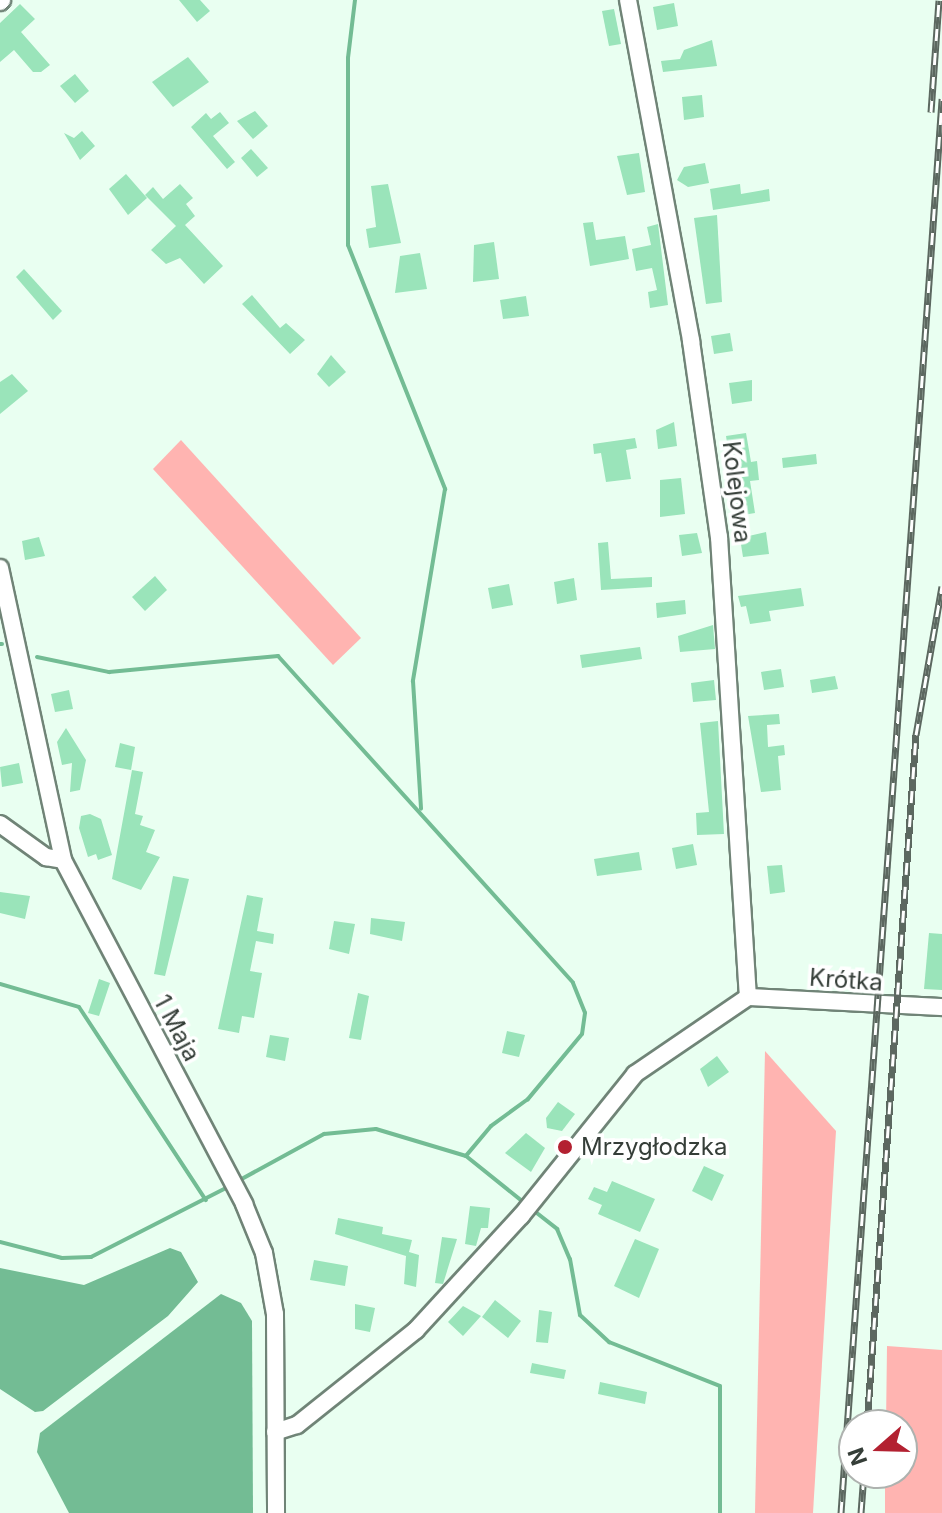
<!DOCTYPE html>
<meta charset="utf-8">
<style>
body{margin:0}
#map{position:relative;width:942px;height:1513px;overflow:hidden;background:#e9fff1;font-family:Inter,sans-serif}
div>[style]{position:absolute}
.green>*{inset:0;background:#ffb4b1}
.water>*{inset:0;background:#73bc94}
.stream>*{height:4px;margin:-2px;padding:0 2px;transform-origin:2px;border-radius:2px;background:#73bc94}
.building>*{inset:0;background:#9ae4ba}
.roads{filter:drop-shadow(2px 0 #708477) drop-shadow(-2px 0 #708477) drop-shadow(0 2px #708477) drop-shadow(0 -2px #708477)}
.minor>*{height:16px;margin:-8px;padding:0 8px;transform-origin:8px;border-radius:8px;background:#fff}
.rail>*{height:7px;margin-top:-3.5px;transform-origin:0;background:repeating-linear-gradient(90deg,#fff 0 12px,#5c6860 0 24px);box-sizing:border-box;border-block:2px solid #5c6860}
.dots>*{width:22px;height:22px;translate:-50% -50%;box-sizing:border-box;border:4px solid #fff;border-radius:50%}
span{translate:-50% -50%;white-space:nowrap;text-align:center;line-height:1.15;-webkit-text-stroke:7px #fff;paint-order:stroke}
.street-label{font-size:24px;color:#353e38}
.poi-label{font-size:24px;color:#353e38}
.left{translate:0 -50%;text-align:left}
.north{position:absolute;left:838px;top:1409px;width:80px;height:80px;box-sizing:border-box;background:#fff;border:2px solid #aeb2af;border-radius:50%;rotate:250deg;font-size:22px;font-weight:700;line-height:32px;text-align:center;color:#353e38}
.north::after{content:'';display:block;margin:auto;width:28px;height:36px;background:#b32131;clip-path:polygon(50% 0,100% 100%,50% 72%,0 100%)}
</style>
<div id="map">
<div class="green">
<i style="clip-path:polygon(181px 440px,361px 638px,333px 665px,153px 469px)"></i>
<i style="clip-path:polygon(765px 1051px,836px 1131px,813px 1513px,755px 1513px)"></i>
<i style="clip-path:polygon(887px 1346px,942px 1350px,942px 1513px,885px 1513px,885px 1473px,902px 1473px,902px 1425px,886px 1425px)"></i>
</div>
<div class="water">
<i style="clip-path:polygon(170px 1248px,181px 1252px,198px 1282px,168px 1316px,43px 1411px,35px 1412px,0 1389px,0 1268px,84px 1285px)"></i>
<i style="clip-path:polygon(221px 1294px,241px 1303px,252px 1321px,253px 1513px,69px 1513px,37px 1452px,40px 1433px)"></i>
</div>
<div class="stream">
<i style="left:355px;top:0;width:58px;rotate:96.9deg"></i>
<i style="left:348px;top:58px;width:187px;rotate:90deg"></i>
<i style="left:348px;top:245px;width:263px;rotate:68.3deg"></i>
<i style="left:445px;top:489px;width:195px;rotate:99.5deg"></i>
<i style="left:413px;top:681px;width:128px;rotate:86.4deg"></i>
<i style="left:0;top:644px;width:2px"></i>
<i style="left:37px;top:657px;width:74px;rotate:11.8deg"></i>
<i style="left:109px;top:672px;width:170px;rotate:-5.4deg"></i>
<i style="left:278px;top:656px;width:440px;rotate:47.9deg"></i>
<i style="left:573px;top:983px;width:32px;rotate:68deg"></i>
<i style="left:585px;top:1013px;width:21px;rotate:98deg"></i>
<i style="left:582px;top:1034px;width:85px;rotate:129.7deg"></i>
<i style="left:528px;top:1099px;width:46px;rotate:143.9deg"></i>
<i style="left:491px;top:1126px;width:39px;rotate:130deg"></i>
<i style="left:0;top:984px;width:82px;rotate:16.2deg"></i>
<i style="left:79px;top:1007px;width:231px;rotate:56.7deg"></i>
<i style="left:238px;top:1181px;width:98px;rotate:-28.7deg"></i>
<i style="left:324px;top:1134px;width:52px;rotate:-5.5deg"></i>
<i style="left:376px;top:1129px;width:94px;rotate:16.7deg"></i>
<i style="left:466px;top:1156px;width:78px;rotate:38.8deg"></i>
<i style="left:533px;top:1210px;width:31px;rotate:38deg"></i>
<i style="left:557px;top:1229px;width:33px;rotate:67deg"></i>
<i style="left:570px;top:1259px;width:57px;rotate:79.9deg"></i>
<i style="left:580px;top:1315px;width:40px;rotate:43deg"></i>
<i style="left:609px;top:1342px;width:119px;rotate:21.6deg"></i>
<i style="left:720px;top:1386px;width:127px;rotate:90deg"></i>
<i style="left:0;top:1242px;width:64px;rotate:14.5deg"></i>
<i style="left:62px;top:1258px;width:29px;rotate:-2deg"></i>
<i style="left:91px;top:1257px;width:156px;rotate:-27.1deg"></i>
</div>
<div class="building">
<i style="clip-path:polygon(179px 0,200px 0,210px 11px,197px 22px)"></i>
<i style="clip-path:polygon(674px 3px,678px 26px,657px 30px,653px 7px)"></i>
<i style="clip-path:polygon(20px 4px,35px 19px,21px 32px,50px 65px,41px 72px,33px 72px,14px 50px,0 62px,0 23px)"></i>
<i style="clip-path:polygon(614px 9px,621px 44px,609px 46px,602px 11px)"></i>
<i style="clip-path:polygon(712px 40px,717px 66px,663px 72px,661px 61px,680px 59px,684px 50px)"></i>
<i style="clip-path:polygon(188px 57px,209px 82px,173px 107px,152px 82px)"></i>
<i style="clip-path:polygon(75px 74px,89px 91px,75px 103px,60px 86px)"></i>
<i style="clip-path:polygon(702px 95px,704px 117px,684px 120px,682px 97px)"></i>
<i style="clip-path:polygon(255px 111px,268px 126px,253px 139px,237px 121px)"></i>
<i style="clip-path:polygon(220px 112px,229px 123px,213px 136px,235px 162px,227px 169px,191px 127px,206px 113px,211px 119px)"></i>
<i style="clip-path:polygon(82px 131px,95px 146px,80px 160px,64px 133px,74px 138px)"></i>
<i style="clip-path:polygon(251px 149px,268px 168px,257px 177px,241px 158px)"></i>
<i style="clip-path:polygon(639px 153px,645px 192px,627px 195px,617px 156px)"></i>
<i style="clip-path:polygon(705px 163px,709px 183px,688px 187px,677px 180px,684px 167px)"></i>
<i style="clip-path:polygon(126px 174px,147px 198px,128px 215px,109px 189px)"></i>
<i style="clip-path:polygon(180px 184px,193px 198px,186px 204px,195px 216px,185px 225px,223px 266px,204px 284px,180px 258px,166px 264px,151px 250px,176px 226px,145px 195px,153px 187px,163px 199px)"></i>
<i style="clip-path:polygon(388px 184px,401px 243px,369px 248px,366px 229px,376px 227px,371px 186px)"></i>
<i style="clip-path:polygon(740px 184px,741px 194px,769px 189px,770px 201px,713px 210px,710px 189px)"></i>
<i style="clip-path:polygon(717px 215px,722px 302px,706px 304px,694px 218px)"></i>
<i style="clip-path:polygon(593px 222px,596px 240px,625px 236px,629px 259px,590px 266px,583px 223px)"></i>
<i style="clip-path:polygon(658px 224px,668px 305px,650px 308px,648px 292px,657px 290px,652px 268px,636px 271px,632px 249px,651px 245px,647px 227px)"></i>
<i style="clip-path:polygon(494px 242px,499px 279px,473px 282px,474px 245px)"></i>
<i style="clip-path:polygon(420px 253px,427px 289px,395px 293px,400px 256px)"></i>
<i style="clip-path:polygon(24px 269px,62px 311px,53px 320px,16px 277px)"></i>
<i style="clip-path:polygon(252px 295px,280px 328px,286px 323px,305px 340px,290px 354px,242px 304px)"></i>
<i style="clip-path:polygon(526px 296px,529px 316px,503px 319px,500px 300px)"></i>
<i style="clip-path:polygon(730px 333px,733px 351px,714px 354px,711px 336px)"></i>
<i style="clip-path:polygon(331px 355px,346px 372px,329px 387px,317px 374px)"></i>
<i style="clip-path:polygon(12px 374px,28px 391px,0 414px,0 382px)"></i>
<i style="clip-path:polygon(752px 380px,752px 401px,732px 404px,729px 383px)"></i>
<i style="clip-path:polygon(674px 422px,677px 446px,658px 449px,656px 430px)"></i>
<i style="clip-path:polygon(746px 433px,751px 462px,757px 461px,759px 480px,750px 481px,755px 513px,737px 516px,735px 456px,729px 456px,726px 436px)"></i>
<i style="clip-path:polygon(635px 438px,637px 448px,626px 450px,631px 479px,606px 482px,601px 453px,594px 454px,593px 444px)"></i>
<i style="clip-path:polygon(816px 454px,817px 464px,783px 468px,782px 458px)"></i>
<i style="clip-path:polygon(681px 478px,685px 514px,660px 517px,660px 480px)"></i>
<i style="clip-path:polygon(766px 532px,769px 554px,743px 557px,740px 538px)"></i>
<i style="clip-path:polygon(697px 533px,702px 553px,682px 556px,679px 535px)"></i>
<i style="clip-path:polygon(39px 537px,45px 556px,25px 560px,22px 541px)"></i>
<i style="clip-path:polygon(608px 542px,611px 579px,652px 577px,652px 587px,601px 590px,598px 543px)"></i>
<i style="clip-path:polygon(155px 576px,167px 590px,145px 611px,132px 597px)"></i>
<i style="clip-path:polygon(574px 578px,577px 600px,557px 604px,554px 582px)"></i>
<i style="clip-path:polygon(509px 584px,513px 605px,492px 609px,488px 588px)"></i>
<i style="clip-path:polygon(801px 588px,804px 606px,769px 611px,771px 621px,750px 624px,746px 606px,741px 607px,738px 596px)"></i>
<i style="clip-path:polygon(685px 600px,686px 614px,657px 618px,656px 603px)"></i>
<i style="clip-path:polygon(713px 625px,715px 649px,680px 652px,678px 636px)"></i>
<i style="clip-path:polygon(640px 647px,642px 659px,582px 668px,580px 655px)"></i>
<i style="clip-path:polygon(781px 669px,784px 687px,764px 690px,761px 672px)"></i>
<i style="clip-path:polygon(835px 676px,838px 689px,812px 693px,810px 680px)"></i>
<i style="clip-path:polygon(714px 680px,716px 700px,693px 702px,691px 683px)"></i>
<i style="clip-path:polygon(69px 690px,73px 709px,55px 712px,51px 694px)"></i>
<i style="clip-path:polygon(779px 714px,780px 724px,767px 725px,768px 747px,784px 745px,785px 755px,778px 756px,781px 790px,761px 792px,748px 716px)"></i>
<i style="clip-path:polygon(718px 721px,724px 834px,697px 835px,696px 813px,709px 812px,700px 723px)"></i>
<i style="clip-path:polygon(66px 728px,86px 760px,80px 790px,70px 792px,72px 763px,62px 765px,57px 742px)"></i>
<i style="clip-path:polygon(120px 743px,135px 747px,131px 770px,115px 767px)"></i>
<i style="clip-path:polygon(19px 763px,23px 783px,2px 787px,0 767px)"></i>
<i style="clip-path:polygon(132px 770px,143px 772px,135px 814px,143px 816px,140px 825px,155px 830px,146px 852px,160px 857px,141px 890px,112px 879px)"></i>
<i style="clip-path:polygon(90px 814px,101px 819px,112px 855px,98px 860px,96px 854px,88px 857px,79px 828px,81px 816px)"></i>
<i style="clip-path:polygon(693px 844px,697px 865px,676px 869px,672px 848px)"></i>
<i style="clip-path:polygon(639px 852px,642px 870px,597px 876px,594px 859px)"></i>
<i style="clip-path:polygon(782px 865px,785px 892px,770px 894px,767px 866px)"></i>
<i style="clip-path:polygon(173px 876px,189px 879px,165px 976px,154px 974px)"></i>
<i style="clip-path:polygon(0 892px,30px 896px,25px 919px,0 913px)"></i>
<i style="clip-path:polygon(247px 895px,263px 898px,257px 931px,274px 934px,273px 944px,256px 941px,250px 971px,262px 973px,254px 1018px,242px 1016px,239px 1033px,218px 1029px)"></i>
<i style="clip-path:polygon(371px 918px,405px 922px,402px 941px,370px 934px)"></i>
<i style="clip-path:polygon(334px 921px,355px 924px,349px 954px,329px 949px)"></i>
<i style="clip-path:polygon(929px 933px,942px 934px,942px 990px,924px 989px)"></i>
<i style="clip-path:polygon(99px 979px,110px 983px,99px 1016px,88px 1013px)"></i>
<i style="clip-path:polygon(358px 993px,369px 996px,361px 1040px,349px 1038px)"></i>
<i style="clip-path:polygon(507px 1031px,525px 1035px,519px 1057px,502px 1053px)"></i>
<i style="clip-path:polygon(270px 1035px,289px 1038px,285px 1061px,266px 1057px)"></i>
<i style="clip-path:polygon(717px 1056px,729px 1072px,708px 1087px,700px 1069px)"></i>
<i style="clip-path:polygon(558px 1102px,575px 1114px,562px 1131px,547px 1128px,546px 1118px)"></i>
<i style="clip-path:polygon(526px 1133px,545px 1148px,531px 1172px,505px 1153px)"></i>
<i style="clip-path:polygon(704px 1166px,724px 1175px,712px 1201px,692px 1191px)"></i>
<i style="clip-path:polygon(612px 1181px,655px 1199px,640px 1232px,598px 1214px,602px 1205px,588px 1199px,594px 1187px,607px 1192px)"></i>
<i style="clip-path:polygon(470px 1206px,490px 1208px,488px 1228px,481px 1228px,476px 1246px,465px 1244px)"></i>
<i style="clip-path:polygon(338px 1218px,383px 1227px,382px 1234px,412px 1240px,409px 1252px,419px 1255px,416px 1287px,404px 1284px,406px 1256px,335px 1234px)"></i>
<i style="clip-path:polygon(442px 1237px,457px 1239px,443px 1284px,435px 1283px)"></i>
<i style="clip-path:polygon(635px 1239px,659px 1249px,639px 1298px,614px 1286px)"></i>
<i style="clip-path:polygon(314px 1260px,348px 1266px,345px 1286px,310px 1280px)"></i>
<i style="clip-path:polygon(495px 1300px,521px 1321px,508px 1338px,482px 1317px)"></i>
<i style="clip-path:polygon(355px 1304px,375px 1308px,370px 1332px,355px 1329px)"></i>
<i style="clip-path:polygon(463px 1306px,481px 1316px,463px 1336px,448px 1322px)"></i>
<i style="clip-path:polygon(539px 1310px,552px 1312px,548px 1343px,536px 1342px)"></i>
<i style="clip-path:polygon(532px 1363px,566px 1370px,564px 1379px,530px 1373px)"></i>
<i style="clip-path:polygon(600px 1382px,647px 1392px,645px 1404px,598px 1394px)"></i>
</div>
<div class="roads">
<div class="minor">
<i style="left:628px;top:0;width:347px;rotate:79.5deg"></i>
<i style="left:691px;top:341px;width:198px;rotate:81.9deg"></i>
<i style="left:719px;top:537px;width:461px;rotate:86.4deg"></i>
<i style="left:0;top:2px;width:3px;rotate:-45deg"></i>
<i style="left:0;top:568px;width:299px;rotate:77.8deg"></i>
<i style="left:63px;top:860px;width:389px;rotate:62.2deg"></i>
<i style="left:244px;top:1204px;width:53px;rotate:67.8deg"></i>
<i style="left:264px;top:1253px;width:62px;rotate:79.8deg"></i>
<i style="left:275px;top:1314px;width:199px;rotate:89.7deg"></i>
<i style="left:0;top:824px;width:57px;rotate:35.7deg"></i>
<i style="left:46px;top:857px;width:17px;rotate:10deg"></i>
<i style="left:748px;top:997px;width:194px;rotate:3deg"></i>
<i style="left:275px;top:1432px;width:23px;rotate:-18deg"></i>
<i style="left:297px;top:1425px;width:152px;rotate:-38.6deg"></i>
<i style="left:416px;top:1330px;width:155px;rotate:-47.4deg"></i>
<i style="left:521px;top:1216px;width:182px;rotate:-51.2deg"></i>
<i style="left:635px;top:1074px;width:137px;rotate:-34.3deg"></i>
</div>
</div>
<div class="rail">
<i style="left:931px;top:112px;width:112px;rotate:-85.9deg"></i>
<i style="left:867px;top:1425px;width:692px;rotate:-85.94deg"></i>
<i style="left:916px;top:735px;width:151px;rotate:-80.1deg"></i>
<i style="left:841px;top:1513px;width:1418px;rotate:-85.91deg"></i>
<i style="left:861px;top:1513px;width:40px;rotate:-85.7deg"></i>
</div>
<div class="dots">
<i style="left:565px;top:1147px;background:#b32131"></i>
</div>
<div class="street-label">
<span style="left:737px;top:492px;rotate:83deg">Kolejowa</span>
<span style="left:846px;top:980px;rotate:4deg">Krótka</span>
<span style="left:177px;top:1028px;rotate:62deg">1 Maja</span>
</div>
<div class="poi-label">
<span class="left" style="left:581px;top:1147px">Mrzygłodzka</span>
</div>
<div class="north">N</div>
</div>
